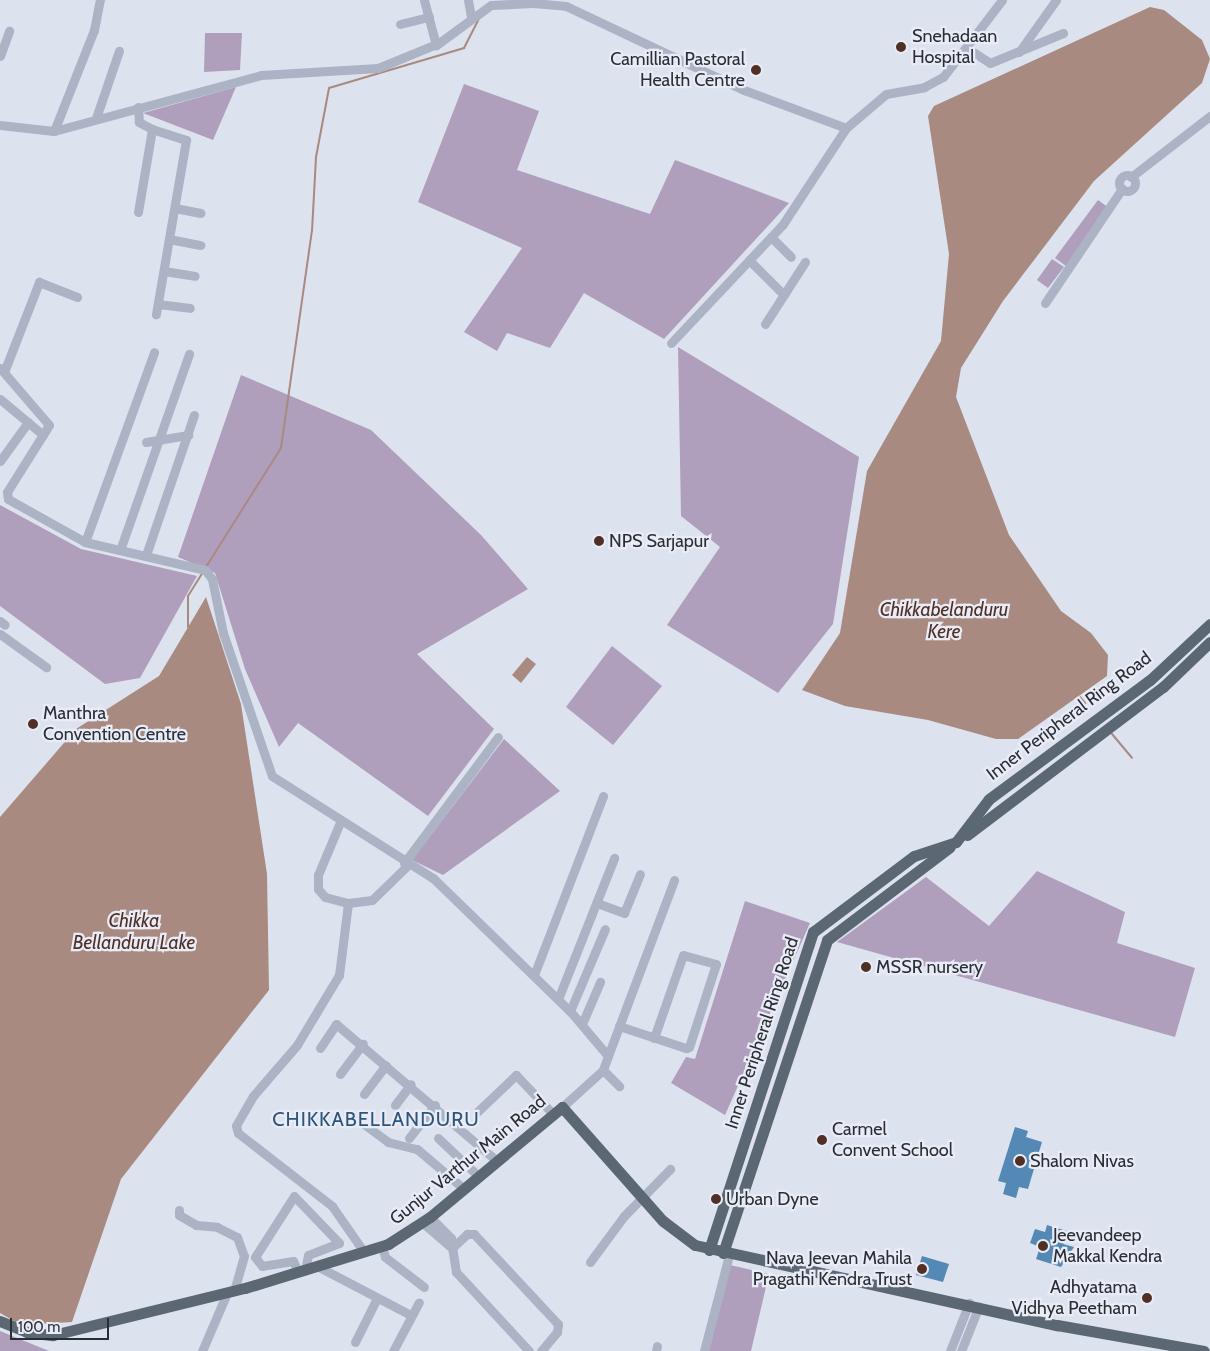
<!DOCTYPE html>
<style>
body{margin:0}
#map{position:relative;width:1210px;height:1351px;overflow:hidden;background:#dde2ef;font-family:Cabin,sans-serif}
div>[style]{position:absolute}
.green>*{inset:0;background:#af9fbc}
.water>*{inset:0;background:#a88a80}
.stream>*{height:2px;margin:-1px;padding:0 1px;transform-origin:1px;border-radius:1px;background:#a88a80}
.building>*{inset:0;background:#5489b6}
.minor>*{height:9px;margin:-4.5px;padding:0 4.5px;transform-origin:4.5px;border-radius:4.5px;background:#abb3c5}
.minor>.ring{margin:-4.5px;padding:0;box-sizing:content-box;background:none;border:9px solid #abb3c5;border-radius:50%}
.major>*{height:11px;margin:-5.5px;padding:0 5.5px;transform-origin:5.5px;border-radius:5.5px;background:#5c6774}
.dots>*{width:14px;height:14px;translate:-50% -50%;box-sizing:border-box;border:2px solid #e9ecf7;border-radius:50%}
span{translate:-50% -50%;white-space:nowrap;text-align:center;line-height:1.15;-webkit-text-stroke:4.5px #e9ecf7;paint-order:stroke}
.poi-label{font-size:18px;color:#292e34}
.left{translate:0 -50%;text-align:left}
.right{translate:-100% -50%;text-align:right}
.street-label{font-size:18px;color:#292e34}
.water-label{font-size:19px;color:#503024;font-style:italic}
.quarter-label{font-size:20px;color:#2c5679;letter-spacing:1px}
.scale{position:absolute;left:10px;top:1318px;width:99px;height:22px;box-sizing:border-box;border:2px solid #292e34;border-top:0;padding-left:6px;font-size:15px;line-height:18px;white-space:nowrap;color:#292e34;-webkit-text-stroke:4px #e9ecf7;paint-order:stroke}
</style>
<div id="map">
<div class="green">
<i style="clip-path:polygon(205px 33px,242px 33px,240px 70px,204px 72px)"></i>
<i style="clip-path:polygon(464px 84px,539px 111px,517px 170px,650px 214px,675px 160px,789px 203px,664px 339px,584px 293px,550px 348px,507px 333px,497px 351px,464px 332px,522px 248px,418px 202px)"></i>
<i style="clip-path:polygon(236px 87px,213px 140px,143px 113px)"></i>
<i style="clip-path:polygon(1098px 200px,1109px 208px,1066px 266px,1055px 258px)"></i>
<i style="clip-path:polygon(1052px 259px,1064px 267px,1048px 288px,1037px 280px)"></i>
<i style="clip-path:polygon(678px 347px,859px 457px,833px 624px,778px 693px,667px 625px,720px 547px,681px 516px)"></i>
<i style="clip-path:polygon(241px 375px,371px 430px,481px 535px,528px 589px,417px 654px,494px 729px,428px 816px,298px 723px,279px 747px,245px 669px,215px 573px,178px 557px)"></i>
<i style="clip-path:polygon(0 505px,81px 549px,197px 576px,140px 678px,105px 684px,0 606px)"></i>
<i style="clip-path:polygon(612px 646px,662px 686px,613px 745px,566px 707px)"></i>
<i style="clip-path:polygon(504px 739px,560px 791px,443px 875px,412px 860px)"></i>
<i style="clip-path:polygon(1037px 871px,1125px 912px,1117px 943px,1195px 968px,1175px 1037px,837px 942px,926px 877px,989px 926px)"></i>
<i style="clip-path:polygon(745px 901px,810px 923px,725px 1115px,671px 1083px,686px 1057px,695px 1059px)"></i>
<i style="clip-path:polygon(730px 1265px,769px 1274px,751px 1351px,709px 1351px)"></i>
<i style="clip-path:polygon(0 1331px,49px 1351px,51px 1351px,0 1351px)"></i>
</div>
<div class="water">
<i style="clip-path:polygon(1150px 7px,1164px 10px,1202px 40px,1210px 59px,1202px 83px,1094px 181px,1003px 301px,961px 368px,956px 397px,1009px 535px,1061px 611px,1091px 633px,1108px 655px,1107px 676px,1018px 739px,996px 739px,928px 720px,845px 706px,802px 690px,840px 633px,867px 471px,941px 341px,949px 254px,928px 116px,934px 106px)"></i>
<i style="clip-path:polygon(206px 597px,241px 704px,267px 874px,269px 990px,121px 1179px,72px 1322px,21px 1325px,0 1313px,0 817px,76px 729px,159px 676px)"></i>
<i style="clip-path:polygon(527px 657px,536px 664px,521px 683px,512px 675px)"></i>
</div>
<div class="stream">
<i style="left:206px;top:567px;width:141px;rotate:-57.8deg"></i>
<i style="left:281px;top:448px;width:219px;rotate:-81.9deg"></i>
<i style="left:312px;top:231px;width:74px;rotate:-86.9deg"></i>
<i style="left:316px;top:157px;width:70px;rotate:-79.3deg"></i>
<i style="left:329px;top:88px;width:141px;rotate:-16.5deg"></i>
<i style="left:464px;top:48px;width:34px;rotate:-63deg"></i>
<i style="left:188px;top:627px;width:31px;rotate:-90deg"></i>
<i style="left:188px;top:596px;width:26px;rotate:-58deg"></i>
<i style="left:1080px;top:697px;width:8px;rotate:50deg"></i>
<i style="left:1112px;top:734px;width:31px;rotate:50deg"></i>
</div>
<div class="building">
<i style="clip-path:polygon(1015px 1127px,1028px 1131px,1026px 1137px,1042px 1142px,1028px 1189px,1019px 1187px,1016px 1198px,1003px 1194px,1006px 1183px,998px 1181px)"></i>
<i style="clip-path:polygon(1047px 1225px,1067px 1231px,1063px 1244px,1074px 1247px,1061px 1267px,1036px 1259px,1040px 1247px,1030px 1243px,1035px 1229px,1045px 1232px)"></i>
<i style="clip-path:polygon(922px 1256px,949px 1264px,943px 1282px,916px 1275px)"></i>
</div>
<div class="minor">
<i style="left:424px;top:0;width:47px;rotate:75.1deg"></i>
<i style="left:468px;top:0;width:17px;rotate:80deg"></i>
<i style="left:400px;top:24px;width:30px;rotate:-14deg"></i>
<i style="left:967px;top:48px;width:27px;rotate:33deg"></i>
<i style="left:990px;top:63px;width:79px;rotate:-22.3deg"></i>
<i style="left:1019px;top:52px;width:64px;rotate:-54.6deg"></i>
<i style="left:0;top:56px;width:27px;rotate:-70deg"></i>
<i style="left:96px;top:118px;width:71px;rotate:-71.1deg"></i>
<i style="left:0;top:125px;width:54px;rotate:6.3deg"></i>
<i style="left:54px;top:131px;width:214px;rotate:-15.1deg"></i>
<i style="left:261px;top:75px;width:117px;rotate:-3.4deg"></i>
<i style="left:378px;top:68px;width:66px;rotate:-22.3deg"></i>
<i style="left:439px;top:43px;width:64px;rotate:-36.2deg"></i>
<i style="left:491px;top:5px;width:42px;rotate:-2.7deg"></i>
<i style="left:533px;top:3px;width:33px;rotate:5deg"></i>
<i style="left:566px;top:6px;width:197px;rotate:25.3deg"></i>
<i style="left:744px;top:90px;width:109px;rotate:20.4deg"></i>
<i style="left:152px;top:129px;width:36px;rotate:18deg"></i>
<i style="left:186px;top:140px;width:177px;rotate:99.8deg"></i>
<i style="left:54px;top:131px;width:109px;rotate:-68.4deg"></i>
<i style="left:94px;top:30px;width:31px;rotate:-79deg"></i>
<i class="ring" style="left:1119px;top:175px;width:7px;height:7px"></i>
<i style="left:1131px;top:177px;width:100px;rotate:-37.7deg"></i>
<i style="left:175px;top:208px;width:26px;rotate:11deg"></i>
<i style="left:138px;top:212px;width:84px;rotate:-80.4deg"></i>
<i style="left:152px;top:129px;width:15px;rotate:-152deg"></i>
<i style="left:139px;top:122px;width:15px;rotate:-94deg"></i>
<i style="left:771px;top:237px;width:28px;rotate:45deg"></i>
<i style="left:169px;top:239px;width:32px;rotate:11deg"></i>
<i style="left:749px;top:260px;width:49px;rotate:45deg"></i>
<i style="left:164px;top:271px;width:31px;rotate:9deg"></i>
<i style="left:1045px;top:303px;width:138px;rotate:-56deg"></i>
<i style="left:158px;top:304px;width:32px;rotate:7deg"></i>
<i style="left:765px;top:324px;width:74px;rotate:-57.2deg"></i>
<i style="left:671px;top:343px;width:163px;rotate:-46.7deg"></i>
<i style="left:783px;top:224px;width:115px;rotate:-56.7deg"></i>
<i style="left:846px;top:128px;width:52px;rotate:-40.4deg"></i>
<i style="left:886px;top:94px;width:39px;rotate:-10deg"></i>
<i style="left:924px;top:87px;width:21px;rotate:-28deg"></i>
<i style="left:943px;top:77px;width:97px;rotate:-52.5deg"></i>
<i style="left:0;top:368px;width:75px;rotate:49.3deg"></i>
<i style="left:49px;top:425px;width:79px;rotate:122.1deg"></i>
<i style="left:7px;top:492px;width:7px;rotate:82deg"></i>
<i style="left:8px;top:499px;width:88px;rotate:29.2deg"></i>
<i style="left:85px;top:542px;width:123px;rotate:13.1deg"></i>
<i style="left:205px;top:570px;width:11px;rotate:52deg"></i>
<i style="left:212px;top:579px;width:55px;rotate:78.5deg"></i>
<i style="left:223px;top:633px;width:151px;rotate:71.1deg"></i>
<i style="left:272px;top:776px;width:191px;rotate:32.4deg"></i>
<i style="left:433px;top:878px;width:191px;rotate:44.2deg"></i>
<i style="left:570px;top:1011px;width:59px;rotate:49.8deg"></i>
<i style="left:608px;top:1056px;width:15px;rotate:110deg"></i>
<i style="left:603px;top:1070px;width:55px;rotate:137.9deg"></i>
<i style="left:4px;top:372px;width:97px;rotate:-68.7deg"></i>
<i style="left:39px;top:282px;width:41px;rotate:21.5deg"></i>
<i style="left:0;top:399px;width:56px;rotate:39.9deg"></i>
<i style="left:146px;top:442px;width:43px;rotate:-9.5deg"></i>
<i style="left:0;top:461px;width:48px;rotate:-54.3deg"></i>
<i style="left:85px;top:542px;width:202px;rotate:-70deg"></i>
<i style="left:120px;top:550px;width:208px;rotate:-70.6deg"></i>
<i style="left:146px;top:555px;width:148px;rotate:-71.1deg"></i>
<i style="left:0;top:621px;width:6px;rotate:39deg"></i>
<i style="left:0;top:634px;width:57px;rotate:35.7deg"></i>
<i style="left:341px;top:820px;width:60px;rotate:112.7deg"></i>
<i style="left:318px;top:875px;width:14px;rotate:90deg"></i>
<i style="left:318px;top:889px;width:11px;rotate:49deg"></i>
<i style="left:325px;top:897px;width:24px;rotate:15deg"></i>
<i style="left:348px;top:903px;width:24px;rotate:-7deg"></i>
<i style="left:372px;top:900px;width:50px;rotate:-44.2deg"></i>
<i style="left:404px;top:863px;width:157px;rotate:-53.3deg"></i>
<i style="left:348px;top:903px;width:73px;rotate:97.1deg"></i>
<i style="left:339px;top:975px;width:82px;rotate:121deg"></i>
<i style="left:297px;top:1045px;width:67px;rotate:130.8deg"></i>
<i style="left:253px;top:1096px;width:34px;rotate:120deg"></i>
<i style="left:236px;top:1126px;width:7px;rotate:74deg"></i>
<i style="left:238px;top:1133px;width:119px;rotate:37.8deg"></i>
<i style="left:332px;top:1206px;width:56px;rotate:55.2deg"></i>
<i style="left:597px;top:903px;width:29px;rotate:20deg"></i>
<i style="left:624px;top:913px;width:42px;rotate:-67.7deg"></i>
<i style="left:534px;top:975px;width:192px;rotate:-68.9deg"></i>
<i style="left:558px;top:999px;width:152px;rotate:-68.3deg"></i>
<i style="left:570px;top:1011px;width:89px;rotate:-66.9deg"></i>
<i style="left:582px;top:1024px;width:46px;rotate:-66.8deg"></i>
<i style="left:619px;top:1026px;width:71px;rotate:18.2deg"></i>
<i style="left:686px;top:1048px;width:3px;rotate:-18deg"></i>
<i style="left:689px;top:1047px;width:87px;rotate:-72deg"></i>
<i style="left:716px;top:964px;width:34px;rotate:-165deg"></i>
<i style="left:683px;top:955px;width:88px;rotate:109.3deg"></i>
<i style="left:320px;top:1048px;width:29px;rotate:-56deg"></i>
<i style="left:336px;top:1024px;width:210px;rotate:40.4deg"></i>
<i style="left:608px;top:1056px;width:188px;rotate:-69.4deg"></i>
<i style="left:603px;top:1070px;width:23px;rotate:45deg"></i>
<i style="left:340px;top:1074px;width:38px;rotate:-53deg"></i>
<i style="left:364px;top:1094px;width:36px;rotate:-53deg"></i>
<i style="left:395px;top:1105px;width:26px;rotate:-53deg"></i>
<i style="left:477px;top:1112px;width:54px;rotate:-43.5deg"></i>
<i style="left:516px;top:1075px;width:55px;rotate:46.5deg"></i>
<i style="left:353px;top:1116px;width:44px;rotate:36.6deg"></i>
<i style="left:388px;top:1142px;width:30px;rotate:14deg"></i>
<i style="left:417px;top:1149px;width:60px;rotate:40.3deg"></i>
<i style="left:409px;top:1138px;width:42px;rotate:-51.8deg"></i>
<i style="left:438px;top:1138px;width:55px;rotate:43.5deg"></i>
<i style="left:179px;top:1210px;width:5px;rotate:90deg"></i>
<i style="left:179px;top:1215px;width:20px;rotate:30deg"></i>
<i style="left:196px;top:1225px;width:21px;rotate:5deg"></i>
<i style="left:217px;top:1227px;width:22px;rotate:27deg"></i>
<i style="left:237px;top:1237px;width:20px;rotate:70deg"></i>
<i style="left:244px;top:1256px;width:36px;rotate:106deg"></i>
<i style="left:430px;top:1217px;width:30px;rotate:45deg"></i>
<i style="left:451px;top:1238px;width:6px;rotate:121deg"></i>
<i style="left:423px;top:1223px;width:38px;rotate:41deg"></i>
<i style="left:382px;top:1246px;width:11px;rotate:75deg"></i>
<i style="left:385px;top:1257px;width:49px;rotate:37.6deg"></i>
<i style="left:590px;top:1262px;width:57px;rotate:-53.5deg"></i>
<i style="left:624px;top:1216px;width:66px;rotate:-45.6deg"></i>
<i style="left:319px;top:1267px;width:104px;rotate:27.6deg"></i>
<i style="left:298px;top:1272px;width:12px;rotate:-114deg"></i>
<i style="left:293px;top:1261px;width:31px;rotate:171deg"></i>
<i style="left:262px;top:1266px;width:11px;rotate:-128deg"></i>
<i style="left:255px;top:1257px;width:72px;rotate:-57.4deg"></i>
<i style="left:294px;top:1196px;width:65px;rotate:46.2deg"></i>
<i style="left:339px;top:1243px;width:33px;rotate:159deg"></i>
<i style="left:308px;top:1255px;width:16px;rotate:101deg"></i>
<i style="left:355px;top:1342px;width:49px;rotate:-63.4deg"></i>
<i style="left:202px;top:1351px;width:63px;rotate:-66.7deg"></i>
<i style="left:393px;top:1351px;width:55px;rotate:-62deg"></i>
<i style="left:529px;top:1351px;width:108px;rotate:-132.7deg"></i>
<i style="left:456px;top:1272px;width:24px;rotate:-99deg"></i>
<i style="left:452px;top:1248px;width:21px;rotate:-43deg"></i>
<i style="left:467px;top:1234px;width:7px"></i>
<i style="left:474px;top:1234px;width:123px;rotate:47deg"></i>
<i style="left:558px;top:1324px;width:8px;rotate:97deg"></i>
<i style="left:557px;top:1332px;width:25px;rotate:130deg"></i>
<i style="left:656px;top:1351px;width:5px;rotate:-79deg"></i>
<i style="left:704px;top:1351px;width:99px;rotate:-75.4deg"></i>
<i style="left:950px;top:1351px;width:52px;rotate:-68.4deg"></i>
<i style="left:961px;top:1351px;width:48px;rotate:-68.2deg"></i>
</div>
<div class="major">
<i style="left:967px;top:835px;width:246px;rotate:-37.1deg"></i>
<i style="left:1163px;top:687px;width:65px;rotate:-43.8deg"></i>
<i style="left:709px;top:1250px;width:335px;rotate:-71.9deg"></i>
<i style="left:813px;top:932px;width:126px;rotate:-37deg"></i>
<i style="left:914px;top:856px;width:44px;rotate:-18.4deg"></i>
<i style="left:956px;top:842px;width:54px;rotate:-52.5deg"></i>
<i style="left:989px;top:799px;width:200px;rotate:-36.5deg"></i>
<i style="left:1150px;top:680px;width:82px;rotate:-43deg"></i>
<i style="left:723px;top:1253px;width:330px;rotate:-71.6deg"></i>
<i style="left:827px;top:940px;width:154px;rotate:-37.1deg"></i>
<i style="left:0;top:1321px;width:29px;rotate:22deg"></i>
<i style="left:27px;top:1332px;width:26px;rotate:7deg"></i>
<i style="left:53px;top:1335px;width:198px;rotate:-13.8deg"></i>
<i style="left:245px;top:1288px;width:150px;rotate:-17.1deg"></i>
<i style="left:388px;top:1244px;width:50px;rotate:-32.7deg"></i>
<i style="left:430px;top:1217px;width:172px;rotate:-39.8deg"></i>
<i style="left:562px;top:1107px;width:152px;rotate:48.5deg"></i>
<i style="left:663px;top:1221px;width:40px;rotate:37deg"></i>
<i style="left:695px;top:1245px;width:371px;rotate:12.5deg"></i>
<i style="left:1057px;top:1325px;width:149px;rotate:10deg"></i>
</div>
<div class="dots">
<i style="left:901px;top:47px;background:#503024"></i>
<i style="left:756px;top:70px;background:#503024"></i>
<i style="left:599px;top:541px;background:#503024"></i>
<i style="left:33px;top:724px;background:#503024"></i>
<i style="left:866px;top:967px;background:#503024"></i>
<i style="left:822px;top:1140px;background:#503024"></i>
<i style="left:1020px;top:1161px;background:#503024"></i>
<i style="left:716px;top:1199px;background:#503024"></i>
<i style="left:1043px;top:1246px;background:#503024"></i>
<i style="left:922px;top:1269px;background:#503024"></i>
<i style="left:1147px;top:1298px;background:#503024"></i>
</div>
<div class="poi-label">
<span class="left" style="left:912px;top:47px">Snehadaan<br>Hospital</span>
<span class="right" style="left:745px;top:70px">Camillian Pastoral<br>Health Centre</span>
<span class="left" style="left:609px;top:541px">NPS Sarjapur</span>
<span class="left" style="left:43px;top:724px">Manthra<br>Convention Centre</span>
<span class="left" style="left:876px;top:967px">MSSR nursery</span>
<span class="left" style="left:832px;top:1140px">Carmel<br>Convent School</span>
<span class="left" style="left:1030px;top:1161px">Shalom Nivas</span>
<span class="left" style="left:726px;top:1199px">Urban Dyne</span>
<span class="left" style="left:1053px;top:1246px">Jeevandeep<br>Makkal Kendra</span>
<span class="right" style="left:912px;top:1269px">Nava Jeevan Mahila<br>Pragathi Kendra Trust</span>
<span class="right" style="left:1137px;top:1298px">Adhyatama<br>Vidhya Peetham</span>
</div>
<div class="street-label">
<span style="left:1069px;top:716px;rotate:-37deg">Inner Peripheral Ring Road</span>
<span style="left:762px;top:1033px;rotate:-72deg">Inner Peripheral Ring Road</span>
<span style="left:468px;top:1160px;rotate:-39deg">Gunjur Varthur Main Road</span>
</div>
<div class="water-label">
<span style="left:944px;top:621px">Chikkabelanduru<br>Kere</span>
<span style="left:134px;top:932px">Chikka<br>Bellanduru Lake</span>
</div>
<div class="quarter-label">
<span style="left:376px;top:1119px">CHIKKABELLANDURU</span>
</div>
<div class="scale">100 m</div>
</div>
